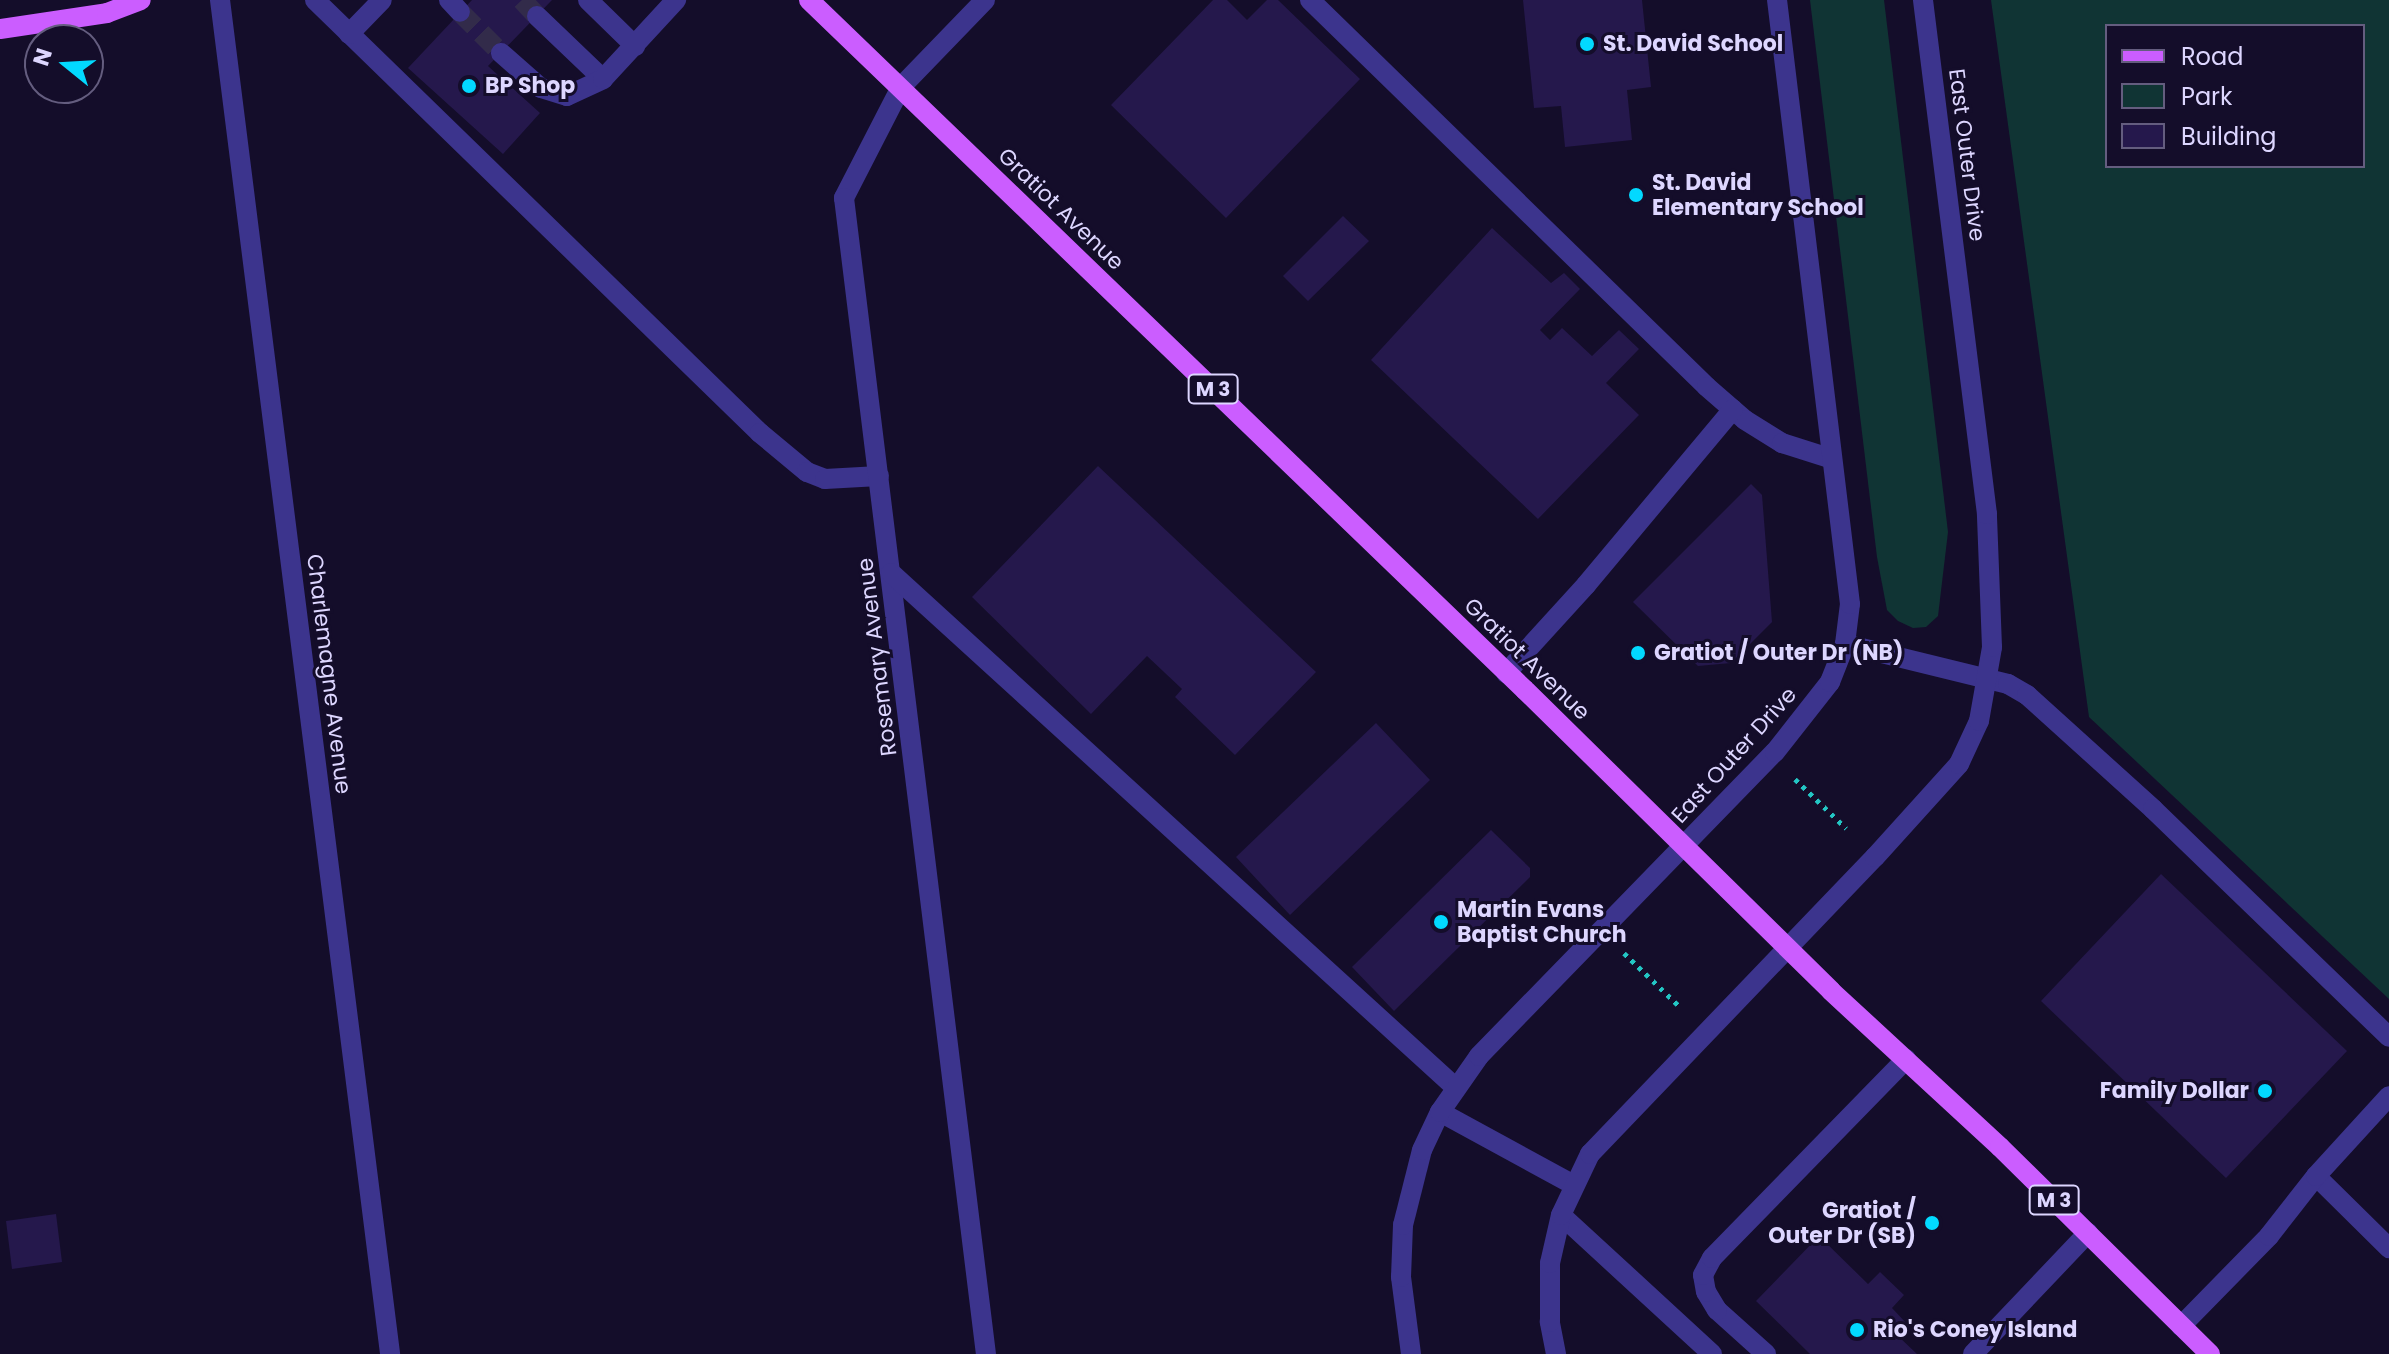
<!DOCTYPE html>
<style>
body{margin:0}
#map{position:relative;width:2389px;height:1354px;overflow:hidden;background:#140d2a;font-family:Poppins,sans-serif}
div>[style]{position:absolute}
.green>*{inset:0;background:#103434}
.building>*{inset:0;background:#25184c}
.minor-tunnel>*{height:20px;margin-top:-10px;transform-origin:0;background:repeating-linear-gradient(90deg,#322b4a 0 20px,transparent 0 30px)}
.path>*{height:5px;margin-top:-2.5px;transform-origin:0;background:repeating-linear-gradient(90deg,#23c6c4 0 4px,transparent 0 10px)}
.minor>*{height:20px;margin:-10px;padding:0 10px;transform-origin:10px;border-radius:10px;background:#3c348d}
.major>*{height:20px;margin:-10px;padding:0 10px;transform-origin:10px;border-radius:10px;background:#cb5dff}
.dots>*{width:22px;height:22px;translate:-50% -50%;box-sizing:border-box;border:4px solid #140d2a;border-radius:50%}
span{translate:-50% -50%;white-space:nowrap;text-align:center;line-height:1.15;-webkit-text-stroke:6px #140d2a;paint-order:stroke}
.shield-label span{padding:2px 6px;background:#140d2a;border:2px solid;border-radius:6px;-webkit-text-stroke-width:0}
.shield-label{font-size:20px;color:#ddd6ff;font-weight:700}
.poi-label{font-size:22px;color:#ddd6ff;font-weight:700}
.left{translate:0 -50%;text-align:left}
.right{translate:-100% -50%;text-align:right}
.street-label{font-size:22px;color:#ddd6ff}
.legend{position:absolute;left:2105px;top:24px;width:260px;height:144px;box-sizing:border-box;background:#140d2a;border:2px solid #645d7f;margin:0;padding:10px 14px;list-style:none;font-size:24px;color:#ddd6ff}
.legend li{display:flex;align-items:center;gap:16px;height:40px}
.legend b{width:40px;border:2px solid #645d7f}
.north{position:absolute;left:24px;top:24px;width:80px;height:80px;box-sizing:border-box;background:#140d2a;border:2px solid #645d7f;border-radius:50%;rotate:288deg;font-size:22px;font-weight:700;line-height:32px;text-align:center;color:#ddd6ff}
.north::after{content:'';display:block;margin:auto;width:28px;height:36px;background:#02d9ff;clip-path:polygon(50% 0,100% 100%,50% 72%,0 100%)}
</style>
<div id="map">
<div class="green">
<i style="clip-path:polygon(1810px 0,1884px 0,1948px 532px,1938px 616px,1926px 627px,1913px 628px,1898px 621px,1887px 610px,1877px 557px)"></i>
<i style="clip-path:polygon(evenodd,1991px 0,2389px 0,2389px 999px,2089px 717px,1991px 0,2107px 26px,2363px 26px,2363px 166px,2107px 166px,2107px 26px)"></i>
</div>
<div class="building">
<i style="clip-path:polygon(472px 0,552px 0,488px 66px,540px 113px,503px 154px,408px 68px)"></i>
<i style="clip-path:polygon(1213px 0,1227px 0,1247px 20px,1267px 0,1278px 0,1360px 79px,1226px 218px,1111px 105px)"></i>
<i style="clip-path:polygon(1523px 0,1642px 0,1651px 87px,1627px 90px,1632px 140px,1565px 147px,1561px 106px,1534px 108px)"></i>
<i style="clip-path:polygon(1343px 216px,1369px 241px,1308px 301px,1283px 276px)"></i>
<i style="clip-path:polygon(1492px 228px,1551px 283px,1564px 273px,1580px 289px,1540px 330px,1550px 340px,1562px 328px,1592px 356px,1619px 330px,1639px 349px,1606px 383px,1639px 415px,1538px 519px,1371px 360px)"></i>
<i style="clip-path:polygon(1098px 466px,1316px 672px,1235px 755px,1175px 697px,1182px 689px,1147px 656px,1091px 714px,972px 597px)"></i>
<i style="clip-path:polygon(1751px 484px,1762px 495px,1772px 622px,1731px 663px,1698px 666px,1633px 602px)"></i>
<i style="clip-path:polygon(1376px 723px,1430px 780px,1290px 915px,1236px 857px)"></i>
<i style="clip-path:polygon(1491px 830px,1530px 868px,1530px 877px,1394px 1011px,1352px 967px)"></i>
<i style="clip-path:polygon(2161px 874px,2347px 1051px,2226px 1178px,2041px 1001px)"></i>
<i style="clip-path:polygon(56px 1214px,62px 1262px,12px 1269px,6px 1221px)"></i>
<i style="clip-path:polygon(1819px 1236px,1868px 1284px,1880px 1272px,1904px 1295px,1892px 1308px,1907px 1324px,1897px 1335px,1917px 1354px,1810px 1354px,1756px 1301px)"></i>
</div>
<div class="minor-tunnel">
<i style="left:522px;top:0;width:22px;rotate:47deg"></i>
<i style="left:460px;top:12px;width:58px;rotate:45deg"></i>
</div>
<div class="path">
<i style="left:1795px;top:779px;width:71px;rotate:43.9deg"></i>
<i style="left:1624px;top:953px;width:75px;rotate:43.9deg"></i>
</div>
<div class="minor">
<i style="left:220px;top:0;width:1365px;rotate:82.84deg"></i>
<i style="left:315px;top:0;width:621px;rotate:44.22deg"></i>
<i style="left:760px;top:433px;width:61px;rotate:39.7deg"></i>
<i style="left:807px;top:472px;width:19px;rotate:21deg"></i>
<i style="left:825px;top:479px;width:54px;rotate:-3.2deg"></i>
<i style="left:449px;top:0;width:16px;rotate:47deg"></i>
<i style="left:588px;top:0;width:66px;rotate:44.4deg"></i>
<i style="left:985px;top:0;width:121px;rotate:134deg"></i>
<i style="left:901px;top:87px;width:125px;rotate:117.2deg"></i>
<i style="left:844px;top:198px;width:1165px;rotate:83deg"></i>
<i style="left:1310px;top:0;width:554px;rotate:44.27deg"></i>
<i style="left:1707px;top:387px;width:50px;rotate:41deg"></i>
<i style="left:1745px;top:420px;width:44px;rotate:31.9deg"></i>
<i style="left:1782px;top:443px;width:52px;rotate:17.7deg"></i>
<i style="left:537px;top:16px;width:91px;rotate:43.7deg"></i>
<i style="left:349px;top:34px;width:47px;rotate:-45.9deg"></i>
<i style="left:501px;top:53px;width:53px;rotate:41.2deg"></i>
<i style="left:541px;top:88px;width:27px;rotate:17deg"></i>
<i style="left:567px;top:96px;width:40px;rotate:-25deg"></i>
<i style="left:603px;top:79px;width:108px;rotate:-47.3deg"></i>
<i style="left:891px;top:573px;width:764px;rotate:42.35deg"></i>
<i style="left:1845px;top:644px;width:168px;rotate:13.8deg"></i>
<i style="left:2008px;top:684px;width:22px;rotate:30deg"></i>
<i style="left:2027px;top:695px;width:170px;rotate:42.1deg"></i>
<i style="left:2153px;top:809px;width:328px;rotate:44deg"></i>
<i style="left:1506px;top:673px;width:119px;rotate:-47.7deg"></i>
<i style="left:1586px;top:585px;width:229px;rotate:-50.1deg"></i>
<i style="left:1440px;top:1112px;width:153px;rotate:28.6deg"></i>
<i style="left:2316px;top:1176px;width:103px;rotate:44.6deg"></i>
<i style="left:1561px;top:1215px;width:205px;rotate:42.6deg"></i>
<i style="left:2181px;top:1326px;width:126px;rotate:-45.6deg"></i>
<i style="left:2269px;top:1236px;width:76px;rotate:-51.9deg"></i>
<i style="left:2316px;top:1176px;width:108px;rotate:-47.6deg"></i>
<i style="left:1411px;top:1354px;width:78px;rotate:-97.4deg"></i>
<i style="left:1401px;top:1277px;width:52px;rotate:-87.8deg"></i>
<i style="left:1403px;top:1225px;width:77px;rotate:-75.8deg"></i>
<i style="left:1422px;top:1150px;width:42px;rotate:-64.7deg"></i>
<i style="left:1440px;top:1112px;width:68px;rotate:-55.1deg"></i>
<i style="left:1479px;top:1056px;width:424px;rotate:-45.8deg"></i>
<i style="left:1775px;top:752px;width:89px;rotate:-51.8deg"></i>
<i style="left:1830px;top:682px;width:41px;rotate:-68.5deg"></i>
<i style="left:1845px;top:644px;width:40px;rotate:-82.9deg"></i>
<i style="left:1850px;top:604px;width:608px;rotate:-96.89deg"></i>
<i style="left:1556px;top:1354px;width:33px;rotate:-101deg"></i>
<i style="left:1550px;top:1322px;width:59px;rotate:-90deg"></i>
<i style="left:1550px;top:1263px;width:49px;rotate:-77.1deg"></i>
<i style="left:1561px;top:1215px;width:68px;rotate:-64.6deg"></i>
<i style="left:1590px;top:1154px;width:412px;rotate:-46.2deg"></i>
<i style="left:1875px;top:857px;width:125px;rotate:-47.9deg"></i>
<i style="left:1959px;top:764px;width:47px;rotate:-65.1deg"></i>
<i style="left:1979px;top:721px;width:75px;rotate:-80deg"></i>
<i style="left:1992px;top:647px;width:133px;rotate:-92.2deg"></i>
<i style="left:1987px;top:514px;width:518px;rotate:-97.1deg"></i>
<i style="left:1766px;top:1354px;width:66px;rotate:-138.1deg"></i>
<i style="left:1717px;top:1310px;width:21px;rotate:-121deg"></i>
<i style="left:1706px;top:1292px;width:17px;rotate:-100deg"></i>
<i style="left:1703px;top:1275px;width:19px;rotate:-62deg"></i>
<i style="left:1712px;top:1258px;width:278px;rotate:-45.7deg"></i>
<i style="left:1973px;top:1354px;width:167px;rotate:-46.5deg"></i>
</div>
<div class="major">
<i style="left:809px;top:0;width:994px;rotate:43.94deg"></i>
<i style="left:1525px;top:690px;width:429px;rotate:44.5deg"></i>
<i style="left:1831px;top:991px;width:230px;rotate:42.7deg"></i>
<i style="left:2000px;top:1147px;width:295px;rotate:44.6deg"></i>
<i style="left:0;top:29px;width:108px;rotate:-8.5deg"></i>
<i style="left:107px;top:13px;width:36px;rotate:-21deg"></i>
</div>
<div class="dots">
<i style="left:1587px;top:44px;background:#02d9ff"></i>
<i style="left:469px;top:86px;background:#02d9ff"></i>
<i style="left:1636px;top:195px;background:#02d9ff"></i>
<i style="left:1638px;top:653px;background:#02d9ff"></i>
<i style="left:1441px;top:922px;background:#02d9ff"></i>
<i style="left:2265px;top:1091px;background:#02d9ff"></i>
<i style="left:1932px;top:1223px;background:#02d9ff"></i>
<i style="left:1857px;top:1330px;background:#02d9ff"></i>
</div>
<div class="shield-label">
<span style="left:1213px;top:389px">M 3</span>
<span style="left:2054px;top:1200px">M 3</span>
</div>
<div class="poi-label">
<span class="left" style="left:1603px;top:44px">St. David School</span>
<span class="left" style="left:485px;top:86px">BP Shop</span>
<span class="left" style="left:1652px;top:195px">St. David<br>Elementary School</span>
<span class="left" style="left:1654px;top:653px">Gratiot / Outer Dr (NB)</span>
<span class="left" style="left:1457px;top:922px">Martin Evans<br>Baptist Church</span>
<span class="right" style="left:2249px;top:1091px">Family Dollar</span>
<span class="right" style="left:1916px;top:1223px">Gratiot /<br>Outer Dr (SB)</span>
<span class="left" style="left:1873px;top:1330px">Rio's Coney Island</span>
</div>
<div class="street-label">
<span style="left:1967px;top:155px;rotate:83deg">East Outer Drive</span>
<span style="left:1061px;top:209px;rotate:44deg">Gratiot Avenue</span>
<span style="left:877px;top:657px;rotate:-97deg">Rosemary Avenue</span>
<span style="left:1527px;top:659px;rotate:44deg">Gratiot Avenue</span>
<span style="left:329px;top:674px;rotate:83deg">Charlemagne Avenue</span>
<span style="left:1734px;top:755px;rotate:-48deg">East Outer Drive</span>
</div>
<ul class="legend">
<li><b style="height:10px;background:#cb5dff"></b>Road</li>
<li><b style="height:22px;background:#103434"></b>Park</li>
<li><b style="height:22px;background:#25184c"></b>Building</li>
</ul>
<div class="north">N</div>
</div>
